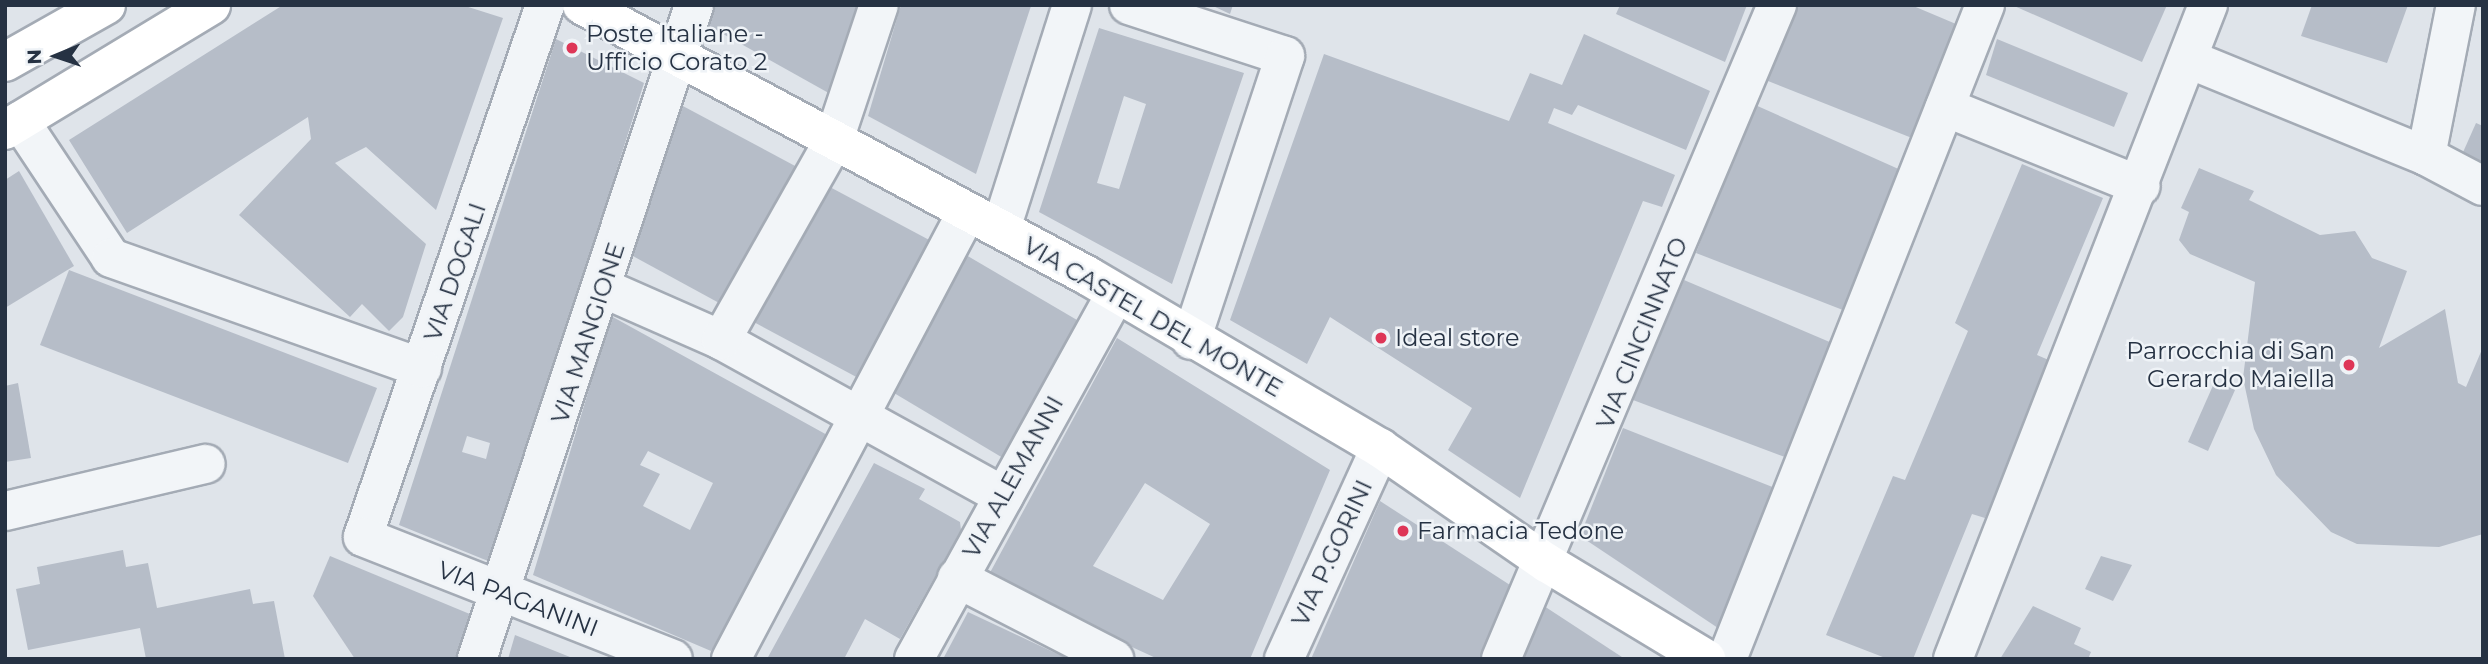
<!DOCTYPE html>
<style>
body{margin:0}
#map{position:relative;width:2488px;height:664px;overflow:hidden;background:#dfe4ea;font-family:Montserrat,sans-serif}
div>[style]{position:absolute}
.building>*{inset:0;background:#b6bdc8}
.roads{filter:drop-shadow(2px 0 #a4abb5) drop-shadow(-2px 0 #a4abb5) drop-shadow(0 2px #a4abb5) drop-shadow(0 -2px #a4abb5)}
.minor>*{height:38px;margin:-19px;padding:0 19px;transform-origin:19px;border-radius:19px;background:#f2f5f8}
.major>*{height:38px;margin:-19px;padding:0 19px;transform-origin:19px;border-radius:19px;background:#fff}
.dots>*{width:19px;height:19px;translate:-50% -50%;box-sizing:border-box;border:4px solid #eff3f7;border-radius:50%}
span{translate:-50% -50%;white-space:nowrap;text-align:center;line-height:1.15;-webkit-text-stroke:5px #eff3f7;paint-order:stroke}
.poi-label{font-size:24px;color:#263243}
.left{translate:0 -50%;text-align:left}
.right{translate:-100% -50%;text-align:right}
.street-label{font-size:24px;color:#263243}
.frame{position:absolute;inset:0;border:7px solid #263243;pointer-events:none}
.north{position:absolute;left:21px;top:21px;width:70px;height:70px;-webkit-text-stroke:5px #eff3f7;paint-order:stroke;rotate:268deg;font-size:19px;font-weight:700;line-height:28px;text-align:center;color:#263243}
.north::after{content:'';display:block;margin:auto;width:24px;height:32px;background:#263243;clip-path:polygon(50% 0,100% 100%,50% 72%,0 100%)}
</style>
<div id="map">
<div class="building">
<i style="clip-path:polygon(283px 5px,462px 5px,503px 18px,436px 210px,366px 147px,335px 163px,426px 244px,403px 317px,389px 331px,362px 304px,350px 317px,239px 215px,311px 139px,308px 117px,127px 233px,69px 140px)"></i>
<i style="clip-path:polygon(713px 5px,864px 5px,834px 96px,707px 25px)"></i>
<i style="clip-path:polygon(901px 5px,1031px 6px,976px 174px,868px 116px)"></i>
<i style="clip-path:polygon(1211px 5px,1233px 5px,1230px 14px)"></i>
<i style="clip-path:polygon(1620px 5px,1747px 5px,1725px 62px,1616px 14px)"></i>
<i style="clip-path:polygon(1798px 5px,1911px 5px,1956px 24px,1917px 140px,1763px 79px)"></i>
<i style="clip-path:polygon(2012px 5px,2167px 5px,2142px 62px)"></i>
<i style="clip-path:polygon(2312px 5px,2408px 5px,2387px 63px,2301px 36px)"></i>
<i style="clip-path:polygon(evenodd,1099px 28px,1244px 73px,1172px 284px,1039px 212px,1099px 28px,1124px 96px,1146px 104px,1119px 189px,1097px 183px,1124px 96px)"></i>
<i style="clip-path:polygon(1584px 34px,1710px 91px,1686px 150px,1578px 105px,1572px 115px,1554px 108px,1548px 123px,1675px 175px,1662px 207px,1643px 201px,1520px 498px,1448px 450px,1472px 408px,1330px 317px,1307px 364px,1230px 320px,1324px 54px,1509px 121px,1530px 73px,1562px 85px)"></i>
<i style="clip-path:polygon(evenodd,556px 39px,644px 83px,493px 563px,399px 525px,556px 39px,467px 436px,490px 443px,486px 459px,462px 452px,467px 436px)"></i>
<i style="clip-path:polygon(1997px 39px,2128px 93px,2114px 127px,1986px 75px)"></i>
<i style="clip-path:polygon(1753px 104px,1903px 171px,1848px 312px,1696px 253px)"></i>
<i style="clip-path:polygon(681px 105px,797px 167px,721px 304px,631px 255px)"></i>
<i style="clip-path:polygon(2476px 123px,2483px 126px,2483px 167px,2460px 159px)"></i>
<i style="clip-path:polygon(2022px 164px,2103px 198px,2037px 355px,2051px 361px,1985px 518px,1972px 514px,1913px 659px,1888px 659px,1826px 635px,1893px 476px,1905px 480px,1968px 331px,1955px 323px)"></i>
<i style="clip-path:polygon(2199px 168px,2254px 191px,2249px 200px,2320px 235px,2355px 231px,2372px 258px,2407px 271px,2379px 348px,2445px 309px,2458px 383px,2466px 387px,2483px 347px,2483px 534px,2439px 547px,2357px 544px,2331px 532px,2276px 475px,2254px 429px,2243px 378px,2255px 282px,2190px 254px,2179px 240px,2189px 212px,2181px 208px)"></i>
<i style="clip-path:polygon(19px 171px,74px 266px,5px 308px,5px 180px)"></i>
<i style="clip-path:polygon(828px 186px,933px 242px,862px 380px,750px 320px)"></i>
<i style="clip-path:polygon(966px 255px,1077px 320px,1003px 458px,894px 393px)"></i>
<i style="clip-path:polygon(69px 270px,377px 388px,348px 463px,40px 345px)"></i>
<i style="clip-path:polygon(1684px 280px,1832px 343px,1785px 457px,1633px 400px)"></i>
<i style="clip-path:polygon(evenodd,611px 316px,829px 436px,711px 651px,533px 575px,611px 316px,648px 451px,713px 483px,690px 530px,643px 506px,660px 474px,640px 465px,648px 451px)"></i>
<i style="clip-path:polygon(evenodd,1117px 338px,1330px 470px,1250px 659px,1158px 659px,986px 580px,1117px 338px,1145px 483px,1210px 524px,1163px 600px,1093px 566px,1145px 483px)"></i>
<i style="clip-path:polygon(2215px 381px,2235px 390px,2208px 451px,2188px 442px)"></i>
<i style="clip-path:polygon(18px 383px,31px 458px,5px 462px,5px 386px)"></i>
<i style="clip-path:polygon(1623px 428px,1775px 488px,1718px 628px,1580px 536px)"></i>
<i style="clip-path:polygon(874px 463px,925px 489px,919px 499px,960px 522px,961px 530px,900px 639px,865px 619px,844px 659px,767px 659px)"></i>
<i style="clip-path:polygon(1380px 501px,1510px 585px,1479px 659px,1311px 659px)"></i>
<i style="clip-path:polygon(123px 550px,126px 567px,148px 563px,157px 608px,250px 589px,253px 604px,274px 601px,285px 659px,146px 659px,140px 628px,28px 650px,16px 589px,40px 584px,37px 567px)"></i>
<i style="clip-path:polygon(330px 556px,477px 617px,463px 659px,355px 659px,313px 596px)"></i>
<i style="clip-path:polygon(2101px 556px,2132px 565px,2113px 601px,2085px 589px)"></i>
<i style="clip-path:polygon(1544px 606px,1625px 659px,1521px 659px)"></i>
<i style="clip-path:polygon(2033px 606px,2081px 628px,2074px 644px,2091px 652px,2088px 659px,2000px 659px)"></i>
<i style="clip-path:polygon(968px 612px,1068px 659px,943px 659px)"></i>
<i style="clip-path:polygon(515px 635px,575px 659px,508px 659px)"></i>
</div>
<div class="roads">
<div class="minor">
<i style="left:545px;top:5px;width:562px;rotate:108.89deg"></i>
<i style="left:363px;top:537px;width:333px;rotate:21.5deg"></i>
<i style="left:1129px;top:5px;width:164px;rotate:18.1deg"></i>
<i style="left:1285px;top:56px;width:299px;rotate:108.3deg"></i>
<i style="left:2191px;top:60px;width:254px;rotate:22.2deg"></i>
<i style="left:2426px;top:156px;width:154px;rotate:-78.8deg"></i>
<i style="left:1945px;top:107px;width:211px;rotate:22deg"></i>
<i style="left:20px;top:121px;width:164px;rotate:56.4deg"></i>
<i style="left:111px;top:258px;width:330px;rotate:19.5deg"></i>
<i style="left:2426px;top:156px;width:64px;rotate:27.8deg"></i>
<i style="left:1001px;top:229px;width:235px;rotate:-72.4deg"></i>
<i style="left:603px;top:288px;width:129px;rotate:23.8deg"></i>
<i style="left:721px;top:340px;width:323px;rotate:28.9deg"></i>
<i style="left:721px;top:340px;width:230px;rotate:-60.5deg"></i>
<i style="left:834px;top:140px;width:142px;rotate:-71.6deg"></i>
<i style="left:5px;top:511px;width:206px;rotate:-13.2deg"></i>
<i style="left:957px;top:578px;width:177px;rotate:27.3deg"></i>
<i style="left:477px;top:659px;width:689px;rotate:-71.64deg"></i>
<i style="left:731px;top:659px;width:505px;rotate:-62.17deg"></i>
<i style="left:914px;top:659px;width:414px;rotate:-61.1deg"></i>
<i style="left:1284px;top:659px;width:232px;rotate:-65.5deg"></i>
<i style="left:1501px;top:659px;width:710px;rotate:-67.12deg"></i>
<i style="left:1727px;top:659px;width:703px;rotate:-68.47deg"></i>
<i style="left:1953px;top:659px;width:702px;rotate:-68.7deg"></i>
</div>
<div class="major">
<i style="left:582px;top:5px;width:574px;rotate:28.17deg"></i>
<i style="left:1088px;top:276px;width:339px;rotate:30.5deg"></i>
<i style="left:1380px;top:448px;width:203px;rotate:34.6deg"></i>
<i style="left:1547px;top:563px;width:186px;rotate:31.1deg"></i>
<i style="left:5px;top:62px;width:116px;rotate:-29.4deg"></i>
<i style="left:5px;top:130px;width:241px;rotate:-31.2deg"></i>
</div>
</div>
<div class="dots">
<i style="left:572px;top:48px;background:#de3657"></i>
<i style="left:1381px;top:338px;background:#de3657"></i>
<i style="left:2349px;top:365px;background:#de3657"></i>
<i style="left:1403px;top:531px;background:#de3657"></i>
</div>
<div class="poi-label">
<span class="left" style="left:586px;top:48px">Poste Italiane -<br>Ufficio Corato 2</span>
<span class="left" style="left:1395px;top:338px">Ideal store</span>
<span class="right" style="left:2335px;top:365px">Parrocchia di San<br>Gerardo Maiella</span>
<span class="left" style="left:1417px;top:531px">Farmacia Tedone</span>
</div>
<div class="street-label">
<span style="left:455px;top:272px;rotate:-71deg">VIA DOGALI</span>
<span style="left:1153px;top:317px;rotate:30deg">VIA CASTEL DEL MONTE</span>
<span style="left:588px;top:333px;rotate:-72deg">VIA MANGIONE</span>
<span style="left:1642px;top:333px;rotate:-68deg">VIA CINCINNATO</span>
<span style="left:1013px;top:477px;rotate:-61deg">VIA ALEMANNI</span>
<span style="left:1332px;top:553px;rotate:-65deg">VIA P.GORINI</span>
<span style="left:518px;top:599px;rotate:21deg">VIA PAGANINI</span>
</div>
<div class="frame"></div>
<div class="north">N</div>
</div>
